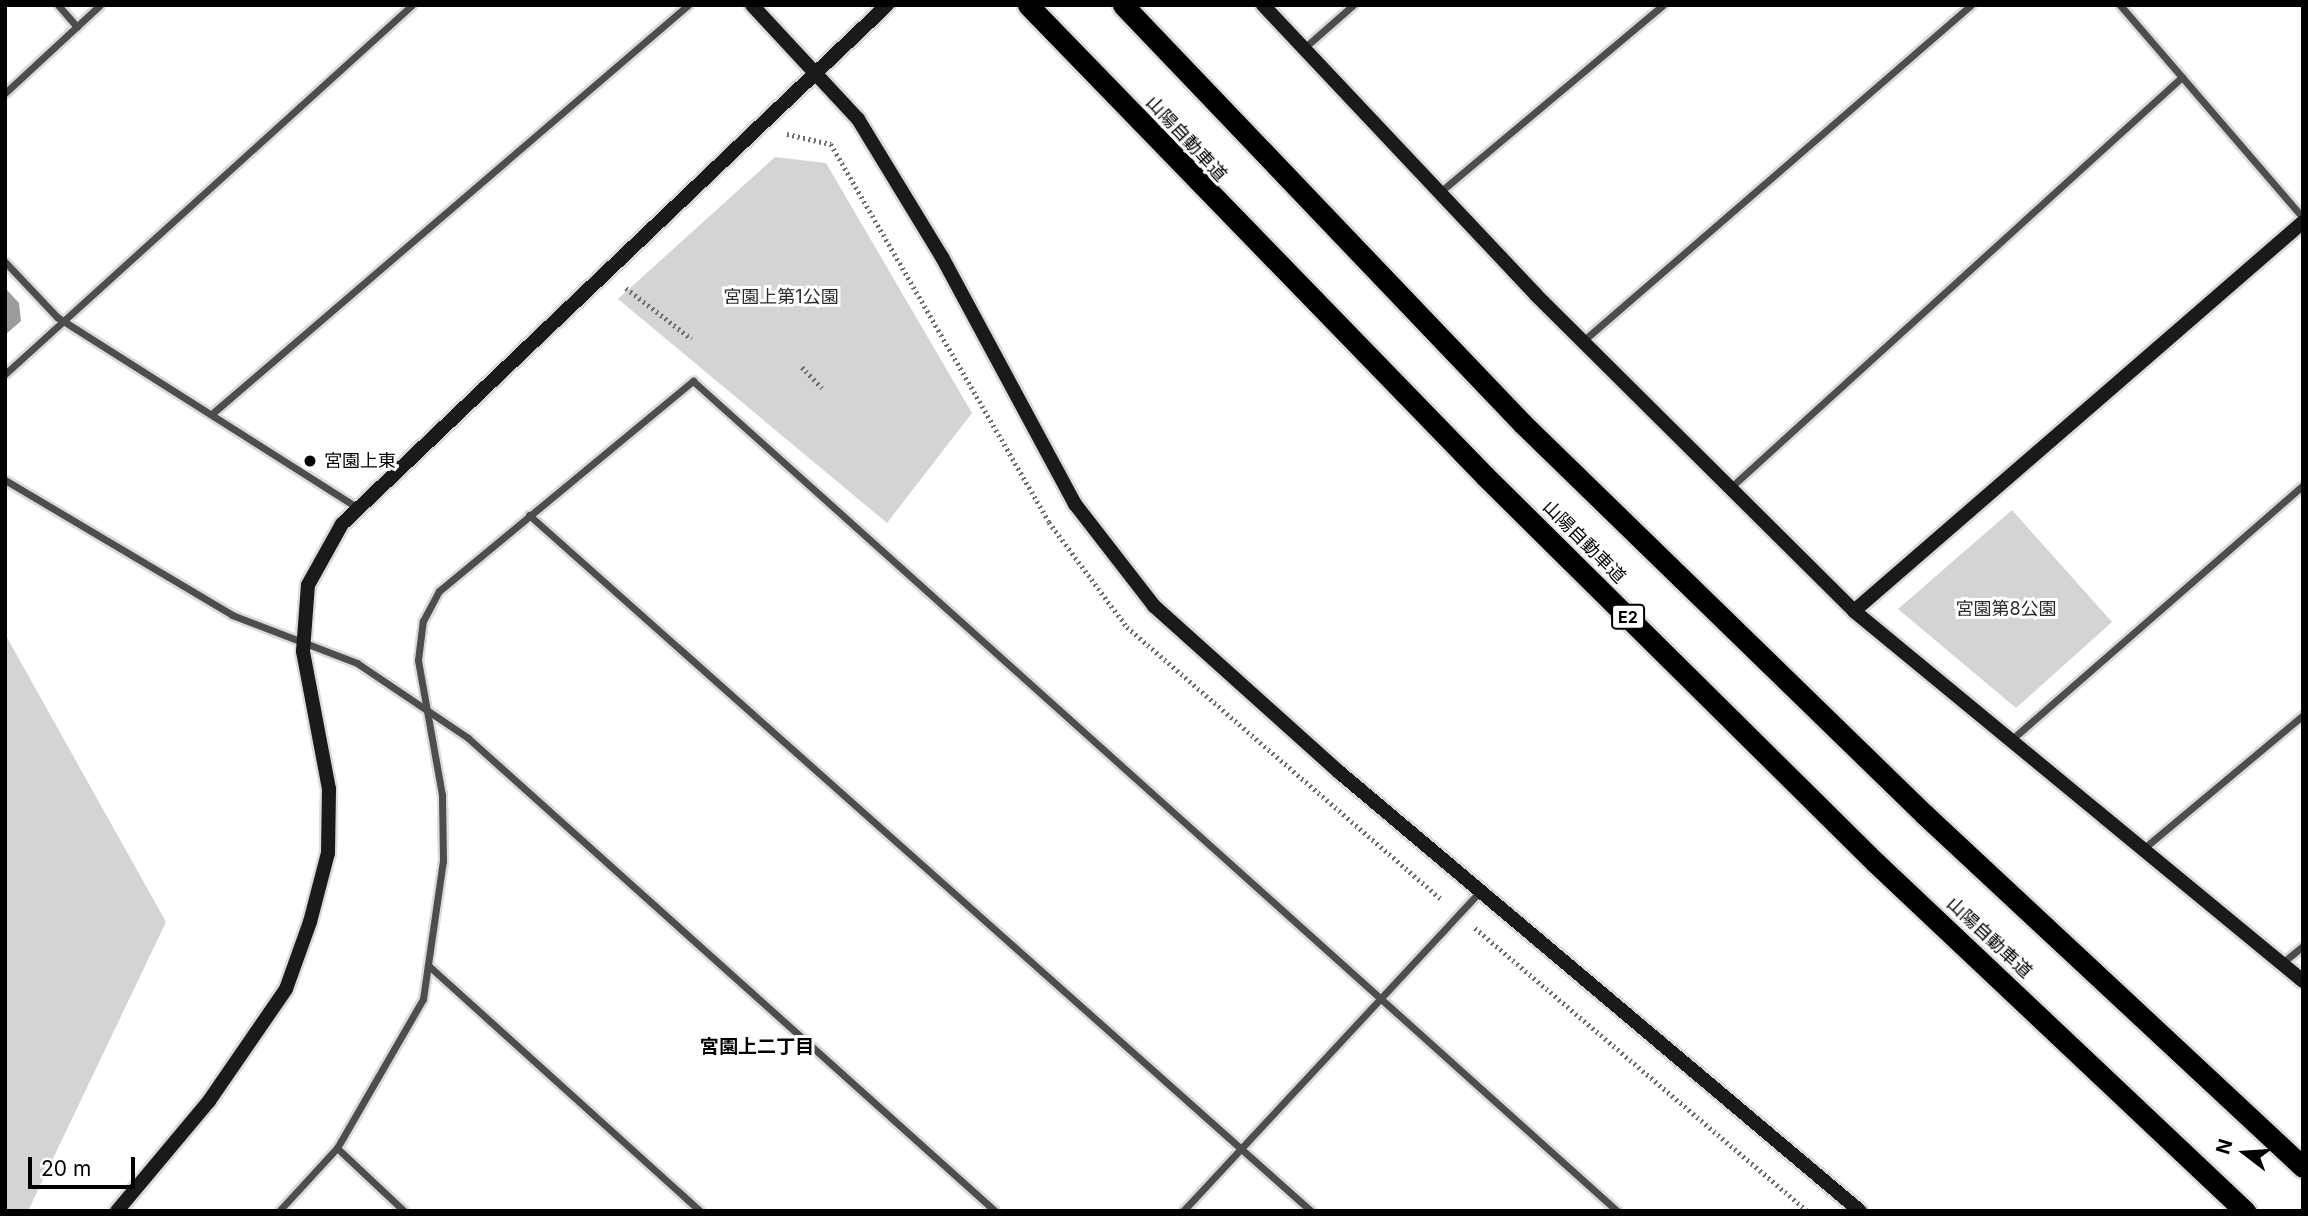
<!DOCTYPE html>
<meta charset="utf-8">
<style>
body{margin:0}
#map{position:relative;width:2308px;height:1216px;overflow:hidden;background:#fff;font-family:Inter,"Noto Sans JP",sans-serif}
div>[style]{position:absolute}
.green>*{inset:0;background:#d4d4d4}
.water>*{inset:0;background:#9b9b9b}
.path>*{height:4.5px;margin-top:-2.25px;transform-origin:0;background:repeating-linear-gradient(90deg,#6f6f6f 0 2px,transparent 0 5.5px)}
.roads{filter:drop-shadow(2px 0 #dbdbdb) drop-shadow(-2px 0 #dbdbdb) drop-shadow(0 2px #dbdbdb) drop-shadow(0 -2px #dbdbdb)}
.street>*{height:7px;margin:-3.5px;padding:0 3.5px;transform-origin:3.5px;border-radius:3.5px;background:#4d4d4d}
.secondary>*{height:14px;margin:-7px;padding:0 7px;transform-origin:7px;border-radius:7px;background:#1a1a1a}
.highway>*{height:21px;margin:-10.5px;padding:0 10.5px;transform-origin:10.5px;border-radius:10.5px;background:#000}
.dots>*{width:19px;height:19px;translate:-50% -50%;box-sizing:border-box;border:4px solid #fff;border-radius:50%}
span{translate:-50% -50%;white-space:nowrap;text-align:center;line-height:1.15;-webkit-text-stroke:6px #fff;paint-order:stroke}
.shield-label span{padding:2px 5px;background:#fff;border:2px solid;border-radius:5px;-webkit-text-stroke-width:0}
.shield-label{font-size:16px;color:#000;font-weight:700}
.street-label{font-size:18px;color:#000}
.park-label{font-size:18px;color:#2b2b2b}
.poi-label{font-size:18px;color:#000}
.left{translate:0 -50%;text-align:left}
.neighbourhood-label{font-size:19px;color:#000;font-weight:700}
.frame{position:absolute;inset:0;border:7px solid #000;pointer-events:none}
.north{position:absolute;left:2210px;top:1118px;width:70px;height:70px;-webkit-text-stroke:5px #fff;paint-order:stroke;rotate:287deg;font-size:19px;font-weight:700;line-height:28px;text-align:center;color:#000}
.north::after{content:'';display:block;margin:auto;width:24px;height:32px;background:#000;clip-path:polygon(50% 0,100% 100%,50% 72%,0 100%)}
.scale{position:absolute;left:28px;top:1157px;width:107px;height:32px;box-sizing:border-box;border:4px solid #000;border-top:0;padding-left:9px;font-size:21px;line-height:24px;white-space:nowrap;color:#000;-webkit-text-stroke:5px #fff;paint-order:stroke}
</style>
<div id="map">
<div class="green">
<i style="clip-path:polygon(775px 157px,826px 163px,972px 413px,887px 523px,618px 299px)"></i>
<i style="clip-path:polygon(2012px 510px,2112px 622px,2016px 708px,1898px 609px)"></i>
<i style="clip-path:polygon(5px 634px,166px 922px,28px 1211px,5px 1211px)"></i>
</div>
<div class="water">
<i style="clip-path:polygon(5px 288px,19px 303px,21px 321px,5px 335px)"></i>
</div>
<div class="path">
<i style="left:787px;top:134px;width:45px;rotate:12.8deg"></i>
<i style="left:831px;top:144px;width:436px;rotate:60deg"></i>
<i style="left:1049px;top:522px;width:131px;rotate:53.4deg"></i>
<i style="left:1127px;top:627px;width:417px;rotate:40.9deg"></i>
<i style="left:626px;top:288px;width:83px;rotate:37.7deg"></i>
<i style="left:802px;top:367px;width:29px;rotate:46deg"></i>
<i style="left:1475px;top:928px;width:437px;rotate:40.4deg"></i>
</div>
<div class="roads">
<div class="street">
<i style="left:58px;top:5px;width:29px;rotate:49deg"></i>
<i style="left:2120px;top:5px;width:281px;rotate:49.3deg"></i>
<i style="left:1304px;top:48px;width:65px;rotate:-41.3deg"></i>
<i style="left:5px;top:93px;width:129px;rotate:-42.8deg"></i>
<i style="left:1440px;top:192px;width:291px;rotate:-40deg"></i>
<i style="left:5px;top:262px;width:76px;rotate:46.6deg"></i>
<i style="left:57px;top:317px;width:356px;rotate:32.4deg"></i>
<i style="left:1583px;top:341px;width:513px;rotate:-40.89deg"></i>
<i style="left:5px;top:374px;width:549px;rotate:-42.2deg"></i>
<i style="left:214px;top:412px;width:625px;rotate:-40.65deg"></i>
<i style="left:5px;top:480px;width:264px;rotate:30.7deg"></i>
<i style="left:232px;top:615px;width:134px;rotate:21deg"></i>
<i style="left:357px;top:663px;width:134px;rotate:34deg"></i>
<i style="left:468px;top:738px;width:708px;rotate:41.91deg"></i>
<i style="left:1730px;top:488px;width:611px;rotate:-42.28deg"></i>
<i style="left:529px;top:515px;width:1047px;rotate:41.67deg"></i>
<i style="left:2011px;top:740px;width:388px;rotate:-41.1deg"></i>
<i style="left:2143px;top:849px;width:209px;rotate:-39.9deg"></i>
<i style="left:2282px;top:963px;width:27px;rotate:-39deg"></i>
<i style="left:430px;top:967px;width:364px;rotate:42.1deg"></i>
<i style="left:337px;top:1148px;width:92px;rotate:43.2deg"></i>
<i style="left:279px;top:1211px;width:86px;rotate:-47.4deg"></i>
<i style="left:337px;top:1148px;width:172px;rotate:-60deg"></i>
<i style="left:423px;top:999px;width:139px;rotate:-81.8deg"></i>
<i style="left:443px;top:861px;width:66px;rotate:-90.9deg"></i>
<i style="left:442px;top:795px;width:137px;rotate:-100.1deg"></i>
<i style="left:418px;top:660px;width:39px;rotate:-83deg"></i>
<i style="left:423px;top:621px;width:34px;rotate:-62deg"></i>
<i style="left:439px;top:591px;width:330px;rotate:-39.6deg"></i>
<i style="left:693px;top:381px;width:1242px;rotate:41.93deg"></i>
<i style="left:1183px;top:1211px;width:437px;rotate:-47.1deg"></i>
</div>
<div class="secondary">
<i style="left:752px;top:5px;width:156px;rotate:47.1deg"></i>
<i style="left:858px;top:119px;width:162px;rotate:58.7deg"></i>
<i style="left:942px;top:257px;width:281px;rotate:61.7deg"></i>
<i style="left:1075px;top:504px;width:129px;rotate:52.2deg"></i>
<i style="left:1154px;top:606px;width:249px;rotate:41.9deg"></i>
<i style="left:1339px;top:772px;width:681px;rotate:40.12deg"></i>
<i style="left:1263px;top:5px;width:398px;rotate:46.7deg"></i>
<i style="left:1536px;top:295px;width:448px;rotate:44.8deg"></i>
<i style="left:1854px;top:611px;width:582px;rotate:39.49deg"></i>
<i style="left:1854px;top:611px;width:594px;rotate:-40.9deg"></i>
<i style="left:117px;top:1211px;width:143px;rotate:-50.1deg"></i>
<i style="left:209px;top:1101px;width:136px;rotate:-55.5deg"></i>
<i style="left:286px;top:989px;width:71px;rotate:-70.3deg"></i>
<i style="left:310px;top:922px;width:71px;rotate:-75.4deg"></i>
<i style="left:328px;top:853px;width:64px;rotate:-89.1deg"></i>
<i style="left:329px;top:789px;width:140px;rotate:-100.7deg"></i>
<i style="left:303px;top:651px;width:66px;rotate:-85.7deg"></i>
<i style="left:308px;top:585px;width:70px;rotate:-60.9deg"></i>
<i style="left:342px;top:524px;width:753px;rotate:-43.6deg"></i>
</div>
<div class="highway">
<i style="left:1028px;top:5px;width:656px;rotate:45.86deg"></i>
<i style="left:1485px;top:476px;width:549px;rotate:44.7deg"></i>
<i style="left:1875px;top:862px;width:509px;rotate:43.33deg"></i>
<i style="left:1123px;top:5px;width:579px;rotate:46.33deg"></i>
<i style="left:1523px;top:424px;width:559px;rotate:44.2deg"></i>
<i style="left:1924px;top:814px;width:518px;rotate:42.97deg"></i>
</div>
</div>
<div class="dots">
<i style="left:310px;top:461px;background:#000"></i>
</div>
<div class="shield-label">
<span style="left:1628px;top:617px">E2</span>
</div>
<div class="street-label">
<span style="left:1186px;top:139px;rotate:47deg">山陽自動車道</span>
<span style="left:1584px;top:542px;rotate:45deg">山陽自動車道</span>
<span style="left:1989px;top:938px;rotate:43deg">山陽自動車道</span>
</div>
<div class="park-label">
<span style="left:781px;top:297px">宮園上第1公園</span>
<span style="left:2006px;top:609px">宮園第8公園</span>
</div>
<div class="poi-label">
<span class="left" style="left:324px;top:461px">宮園上東</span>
</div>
<div class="neighbourhood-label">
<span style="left:757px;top:1047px">宮園上二丁目</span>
</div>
<div class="frame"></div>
<div class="north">N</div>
<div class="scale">20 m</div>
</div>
